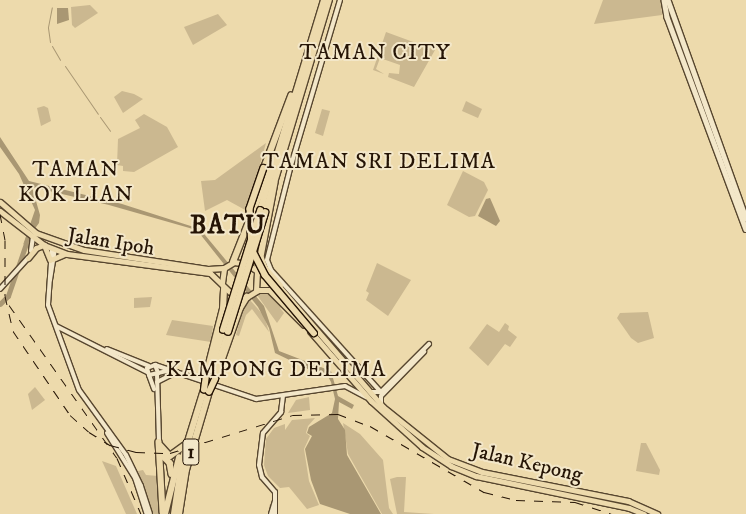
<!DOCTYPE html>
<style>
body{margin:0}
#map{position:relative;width:746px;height:514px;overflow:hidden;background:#eddaac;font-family:"IM FELL DW Pica",serif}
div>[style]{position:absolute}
.green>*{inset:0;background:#cbb890}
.water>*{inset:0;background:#a99773}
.stream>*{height:1px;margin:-0.5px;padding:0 0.5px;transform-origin:0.5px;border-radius:0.5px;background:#a99773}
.river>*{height:4.5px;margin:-2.25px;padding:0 2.25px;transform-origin:2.25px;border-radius:2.25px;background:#a99773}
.roads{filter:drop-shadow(1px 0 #57462f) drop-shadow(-1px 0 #57462f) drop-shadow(0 1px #57462f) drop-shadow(0 -1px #57462f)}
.tertiary>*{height:4px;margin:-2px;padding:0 2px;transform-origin:2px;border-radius:2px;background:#f3e7c9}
.secondary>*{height:4.5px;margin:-2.25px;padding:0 2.25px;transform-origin:2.25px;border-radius:2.25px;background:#f3e7c9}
.primary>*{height:5px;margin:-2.5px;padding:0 2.5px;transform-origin:2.5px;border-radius:2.5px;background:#eddaac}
.trunk>*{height:5.5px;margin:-2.75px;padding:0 2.75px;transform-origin:2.75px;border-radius:2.75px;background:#eddaac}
.rail>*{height:1px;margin-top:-0.5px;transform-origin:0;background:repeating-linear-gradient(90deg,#251405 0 9px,transparent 0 18px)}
.bridges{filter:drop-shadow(1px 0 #251405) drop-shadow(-1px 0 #251405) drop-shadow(0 1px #251405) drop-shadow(0 -1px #251405)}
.trunk-bridge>*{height:5.5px;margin:-2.75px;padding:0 2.75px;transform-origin:2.75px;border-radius:2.75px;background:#eddaac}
span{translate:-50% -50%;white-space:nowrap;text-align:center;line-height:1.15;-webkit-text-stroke:4px #f3e7c9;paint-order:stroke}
.shield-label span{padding:1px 4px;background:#f3e7c9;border:1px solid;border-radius:4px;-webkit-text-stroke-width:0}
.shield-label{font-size:20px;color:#251405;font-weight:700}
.street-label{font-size:21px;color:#251405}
.neighbourhood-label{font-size:22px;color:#251405;letter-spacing:1px}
.district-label{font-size:26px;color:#251405;font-weight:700;letter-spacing:1px}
</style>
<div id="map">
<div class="green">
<i style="clip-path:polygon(603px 0,661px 0,662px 15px,594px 24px)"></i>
<i style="clip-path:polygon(90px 5px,98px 13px,75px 28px,72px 25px,71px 7px)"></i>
<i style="clip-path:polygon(218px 14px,227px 25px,193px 45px,184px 27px)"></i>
<i style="clip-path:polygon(386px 32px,435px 50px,414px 87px,388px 77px,389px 73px,399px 74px,400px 65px,380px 58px,376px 69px,384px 74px,373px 70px)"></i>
<i style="clip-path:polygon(122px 91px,134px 94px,143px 99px,123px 113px,114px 97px)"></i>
<i style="clip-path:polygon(466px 101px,482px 109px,478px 118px,462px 111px)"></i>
<i style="clip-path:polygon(44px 106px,48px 108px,51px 121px,41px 126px,37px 108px)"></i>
<i style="clip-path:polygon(322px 109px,330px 111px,323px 136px,315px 133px,317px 126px,322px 127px,317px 126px)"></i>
<i style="clip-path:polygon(144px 114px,167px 127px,178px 147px,134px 172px,123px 171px,123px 166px,117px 165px,118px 139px,140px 128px,135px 120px)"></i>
<i style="clip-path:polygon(266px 143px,247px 211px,227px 200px,205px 211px,201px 181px,215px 180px)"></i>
<i style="clip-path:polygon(463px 171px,484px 182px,488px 190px,475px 216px,469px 217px,447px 205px)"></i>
<i style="clip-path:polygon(377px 263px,411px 280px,388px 316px,366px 300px,369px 293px,366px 291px)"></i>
<i style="clip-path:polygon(261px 292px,272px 293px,283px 305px,280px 308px,284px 313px,277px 323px,257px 295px)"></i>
<i style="clip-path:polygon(152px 297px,150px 307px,134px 308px,134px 298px)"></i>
<i style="clip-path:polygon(250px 300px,264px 316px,269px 332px,252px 309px,246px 315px,239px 336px,236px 335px,244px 305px)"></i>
<i style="clip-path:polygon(648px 312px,654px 338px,638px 343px,631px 338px,617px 318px,620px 313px)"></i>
<i style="clip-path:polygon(172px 320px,213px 326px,211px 342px,166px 335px)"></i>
<i style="clip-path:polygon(505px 323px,509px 326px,508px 330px,517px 337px,510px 347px,505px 344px,488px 366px,469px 348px,487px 324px,499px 332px)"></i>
<i style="clip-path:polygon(35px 387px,45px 400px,32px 410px,28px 394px)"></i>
<i style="clip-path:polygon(309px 397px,310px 410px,288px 413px,296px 400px)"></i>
<i style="clip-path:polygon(315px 418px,308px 426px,306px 433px,310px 436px,304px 449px,309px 481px,319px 505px,307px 509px,289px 487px,280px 488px,268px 476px,264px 465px,266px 439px,274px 428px,285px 424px,285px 430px,292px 420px)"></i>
<i style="clip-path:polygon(343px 423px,360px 434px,383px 460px,389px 508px,393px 514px,382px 514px,348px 454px)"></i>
<i style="clip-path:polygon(641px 443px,646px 443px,660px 470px,659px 475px,636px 471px)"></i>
<i style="clip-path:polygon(102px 461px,116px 466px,137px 514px,126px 514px)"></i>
<i style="clip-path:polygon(143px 470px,146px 475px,158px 476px,160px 514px,152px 514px,138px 471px)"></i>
<i style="clip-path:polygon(397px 477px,406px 477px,404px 512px,434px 514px,397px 514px,390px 479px)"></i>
</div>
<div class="water">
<i style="clip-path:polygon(57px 8px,68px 8px,69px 20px,57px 24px)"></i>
<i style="clip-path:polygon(0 137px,29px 181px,122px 204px,200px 229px,264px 306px,279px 351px,331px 371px,338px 396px,354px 405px,352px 409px,339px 402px,338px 419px,345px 430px,347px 455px,381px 514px,350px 514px,320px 504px,311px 480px,305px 449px,312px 436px,307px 433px,309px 427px,332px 413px,335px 399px,331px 382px,326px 373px,308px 369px,275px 353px,269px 328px,258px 307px,200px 234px,193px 229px,109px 205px,32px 187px,40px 215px,39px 223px,23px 245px,35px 210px,19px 174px,0 147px)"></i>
<i style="clip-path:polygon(490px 198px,500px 221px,496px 226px,478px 216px,486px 199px)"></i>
</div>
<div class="stream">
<i style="left:50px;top:42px;width:15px;rotate:-98deg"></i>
<i style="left:48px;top:27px;width:20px;rotate:-79deg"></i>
<i style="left:52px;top:46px;width:16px;rotate:60deg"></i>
<i style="left:65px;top:66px;width:58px;rotate:55.5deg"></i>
<i style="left:100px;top:117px;width:17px;rotate:54deg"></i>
<i style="left:268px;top:514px;width:10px;rotate:-79deg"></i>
</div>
<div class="river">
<i style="left:0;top:304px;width:11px;rotate:-45deg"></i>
<i style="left:8px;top:296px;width:61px;rotate:-71deg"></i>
</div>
<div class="roads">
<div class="tertiary">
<i style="left:340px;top:0;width:172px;rotate:106.5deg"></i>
<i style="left:291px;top:165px;width:98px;rotate:104.2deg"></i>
<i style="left:267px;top:260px;width:11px;rotate:68deg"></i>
<i style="left:271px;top:270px;width:164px;rotate:48deg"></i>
<i style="left:52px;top:249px;width:56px;rotate:94.1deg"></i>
<i style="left:48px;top:305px;width:90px;rotate:70deg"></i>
<i style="left:79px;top:390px;width:80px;rotate:54.1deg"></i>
<i style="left:126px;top:455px;width:34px;rotate:64deg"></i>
<i style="left:141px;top:486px;width:29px;rotate:72deg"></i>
<i style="left:31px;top:251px;width:14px;rotate:-82deg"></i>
<i style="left:50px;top:280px;width:30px;rotate:-81deg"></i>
<i style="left:0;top:289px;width:42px;rotate:-47.9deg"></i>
<i style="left:56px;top:326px;width:102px;rotate:26.8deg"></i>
<i style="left:107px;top:349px;width:45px;rotate:22deg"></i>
<i style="left:155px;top:365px;width:9px;rotate:69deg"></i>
<i style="left:158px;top:373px;width:9px;rotate:167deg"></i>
<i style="left:149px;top:375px;width:7px;rotate:-106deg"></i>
<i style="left:147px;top:368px;width:9px;rotate:-21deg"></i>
<i style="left:155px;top:365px;width:107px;rotate:18.6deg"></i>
<i style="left:256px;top:399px;width:90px;rotate:-8.3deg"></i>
<i style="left:345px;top:386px;width:24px;rotate:28deg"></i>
<i style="left:158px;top:373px;width:13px;rotate:-13deg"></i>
<i style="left:157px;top:374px;width:68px;rotate:88.3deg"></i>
<i style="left:149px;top:375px;width:15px;rotate:70deg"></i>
<i style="left:157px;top:382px;width:22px;rotate:-27deg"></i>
<i style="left:372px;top:392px;width:9px"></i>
<i style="left:381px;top:392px;width:68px;rotate:-45deg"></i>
<i style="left:381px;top:403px;width:7px;rotate:-90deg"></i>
<i style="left:381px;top:396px;width:62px;rotate:-45.7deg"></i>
<i style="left:107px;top:433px;width:53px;rotate:58.1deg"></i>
<i style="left:135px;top:478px;width:38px;rotate:72deg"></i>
<i style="left:271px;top:514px;width:14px;rotate:-73deg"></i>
<i style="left:275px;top:514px;width:22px;rotate:-90deg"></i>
<i style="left:275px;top:492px;width:20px;rotate:-131deg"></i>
<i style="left:262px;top:477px;width:12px;rotate:-104deg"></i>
<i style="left:259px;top:465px;width:32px;rotate:-83deg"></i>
<i style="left:263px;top:433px;width:28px;rotate:-49deg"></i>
<i style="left:281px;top:412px;width:16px;rotate:-83deg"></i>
</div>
<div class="secondary">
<i style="left:664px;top:0;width:17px;rotate:80deg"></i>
<i style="left:667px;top:17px;width:226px;rotate:69.6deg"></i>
<i style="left:668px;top:0;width:232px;rotate:70.3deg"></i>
</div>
<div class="primary">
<i style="left:0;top:202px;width:48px;rotate:40.7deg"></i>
<i style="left:36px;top:233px;width:51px;rotate:19.5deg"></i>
<i style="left:84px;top:250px;width:125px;rotate:8.7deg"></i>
<i style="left:208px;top:269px;width:16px;rotate:-4deg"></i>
<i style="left:0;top:211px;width:56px;rotate:37.7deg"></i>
<i style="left:44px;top:245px;width:25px;rotate:21deg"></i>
<i style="left:67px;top:254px;width:144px;rotate:7.6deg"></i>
<i style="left:210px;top:273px;width:35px;rotate:44deg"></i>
<i style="left:235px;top:297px;width:12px"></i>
<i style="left:247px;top:297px;width:13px;rotate:-32deg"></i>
<i style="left:258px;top:290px;width:11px"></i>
<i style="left:269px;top:290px;width:49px;rotate:45deg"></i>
<i style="left:44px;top:245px;width:16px;rotate:68deg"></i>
<i style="left:28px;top:258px;width:13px;rotate:-51deg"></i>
<i style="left:36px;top:248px;width:9px;rotate:-21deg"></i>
<i style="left:53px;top:259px;width:12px;rotate:-24deg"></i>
<i style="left:222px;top:283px;width:15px;rotate:-82deg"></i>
<i style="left:224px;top:268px;width:12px;rotate:-31deg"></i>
<i style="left:234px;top:262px;width:12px;rotate:9deg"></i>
<i style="left:246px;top:264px;width:25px;rotate:32deg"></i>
<i style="left:276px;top:283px;width:164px;rotate:49.2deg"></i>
<i style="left:383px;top:407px;width:83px;rotate:38.7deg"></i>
<i style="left:448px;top:459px;width:36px;rotate:21deg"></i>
<i style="left:482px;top:472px;width:149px;rotate:11.2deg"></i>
<i style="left:628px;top:501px;width:32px;rotate:24deg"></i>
<i style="left:256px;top:291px;width:21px;rotate:-87deg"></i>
<i style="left:310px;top:331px;width:93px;rotate:48.9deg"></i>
<i style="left:371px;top:401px;width:69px;rotate:42deg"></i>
<i style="left:422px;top:447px;width:35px;rotate:33deg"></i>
<i style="left:451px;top:466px;width:27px;rotate:22deg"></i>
<i style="left:476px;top:476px;width:156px;rotate:11.8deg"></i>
<i style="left:629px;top:508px;width:16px;rotate:22deg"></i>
</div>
<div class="trunk">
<i style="left:264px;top:168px;width:77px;rotate:-69.4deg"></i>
<i style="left:275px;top:183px;width:75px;rotate:100.7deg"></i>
<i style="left:261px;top:257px;width:12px;rotate:70deg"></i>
<i style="left:265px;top:268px;width:23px;rotate:49deg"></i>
<i style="left:260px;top:211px;width:220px;rotate:-73.1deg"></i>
<i style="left:265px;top:213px;width:222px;rotate:-73.3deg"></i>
<i style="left:233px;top:262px;width:98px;rotate:-68.4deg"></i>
<i style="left:257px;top:270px;width:12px;rotate:-85deg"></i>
<i style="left:213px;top:363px;width:34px;rotate:-73deg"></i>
<i style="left:216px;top:370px;width:40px;rotate:-72deg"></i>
<i style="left:206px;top:376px;width:69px;rotate:-75.8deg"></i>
<i style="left:223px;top:309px;width:20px;rotate:-87deg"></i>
<i style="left:215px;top:379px;width:75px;rotate:-70.6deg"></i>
<i style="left:240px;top:308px;width:13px;rotate:-58deg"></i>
<i style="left:159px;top:442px;width:70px;rotate:86.7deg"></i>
<i style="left:161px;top:446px;width:13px;rotate:48deg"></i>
<i style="left:170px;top:456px;width:17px;rotate:-36deg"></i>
<i style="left:161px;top:454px;width:13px;rotate:45deg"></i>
<i style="left:170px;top:463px;width:11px;rotate:80deg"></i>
<i style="left:165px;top:514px;width:58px;rotate:-76deg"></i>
<i style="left:174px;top:514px;width:54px;rotate:-81.4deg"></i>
<i style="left:182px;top:461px;width:74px;rotate:-72.8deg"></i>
<i style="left:179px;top:514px;width:45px;rotate:-81deg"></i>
<i style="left:186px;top:470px;width:81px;rotate:-73.6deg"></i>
</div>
</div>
<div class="rail">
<i style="left:0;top:214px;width:26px;rotate:79deg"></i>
<i style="left:5px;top:240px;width:56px;rotate:90deg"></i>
<i style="left:5px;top:296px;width:36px;rotate:77deg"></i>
<i style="left:13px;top:331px;width:102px;rotate:55.8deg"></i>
<i style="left:70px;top:415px;width:25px;rotate:42deg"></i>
<i style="left:89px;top:432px;width:25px;rotate:32deg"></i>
<i style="left:110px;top:445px;width:27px;rotate:15deg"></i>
<i style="left:136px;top:452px;width:34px;rotate:2deg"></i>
<i style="left:170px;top:453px;width:129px;rotate:-17.2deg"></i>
<i style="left:293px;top:415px;width:45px;rotate:-1.3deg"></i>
<i style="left:338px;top:414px;width:34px;rotate:21deg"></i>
<i style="left:370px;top:426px;width:132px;rotate:30.1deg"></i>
<i style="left:484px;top:492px;width:33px;rotate:14deg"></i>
<i style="left:516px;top:500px;width:59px;rotate:1.9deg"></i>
<i style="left:575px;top:502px;width:38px;rotate:18deg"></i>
<i style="left:9px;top:305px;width:187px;rotate:54.8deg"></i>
<i style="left:117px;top:458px;width:61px;rotate:66.8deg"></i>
</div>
<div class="bridges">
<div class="trunk-bridge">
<i style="left:264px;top:168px;width:43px;rotate:108.9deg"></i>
<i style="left:250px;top:209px;width:40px;rotate:87.1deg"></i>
<i style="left:252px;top:249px;width:29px;rotate:63deg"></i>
<i style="left:265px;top:275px;width:76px;rotate:49.8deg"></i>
<i style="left:223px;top:330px;width:125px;rotate:-72.7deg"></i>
<i style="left:228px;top:332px;width:125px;rotate:-72.7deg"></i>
<i style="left:204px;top:390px;width:14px;rotate:-82deg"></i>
<i style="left:209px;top:392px;width:14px;rotate:-65deg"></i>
</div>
</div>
<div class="shield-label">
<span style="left:191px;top:452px">1</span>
</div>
<div class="street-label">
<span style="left:111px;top:242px;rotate:9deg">Jalan Ipoh</span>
<span style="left:527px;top:463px;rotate:13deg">Jalan Kepong</span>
</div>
<div class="neighbourhood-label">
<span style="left:375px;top:53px">TAMAN CITY</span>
<span style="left:379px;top:162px">TAMAN SRI DELIMA</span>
<span style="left:76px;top:182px">TAMAN<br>KOK LIAN</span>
<span style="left:276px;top:370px">KAMPONG DELIMA</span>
</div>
<div class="district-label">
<span style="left:228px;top:226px">BATU</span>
</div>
</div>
